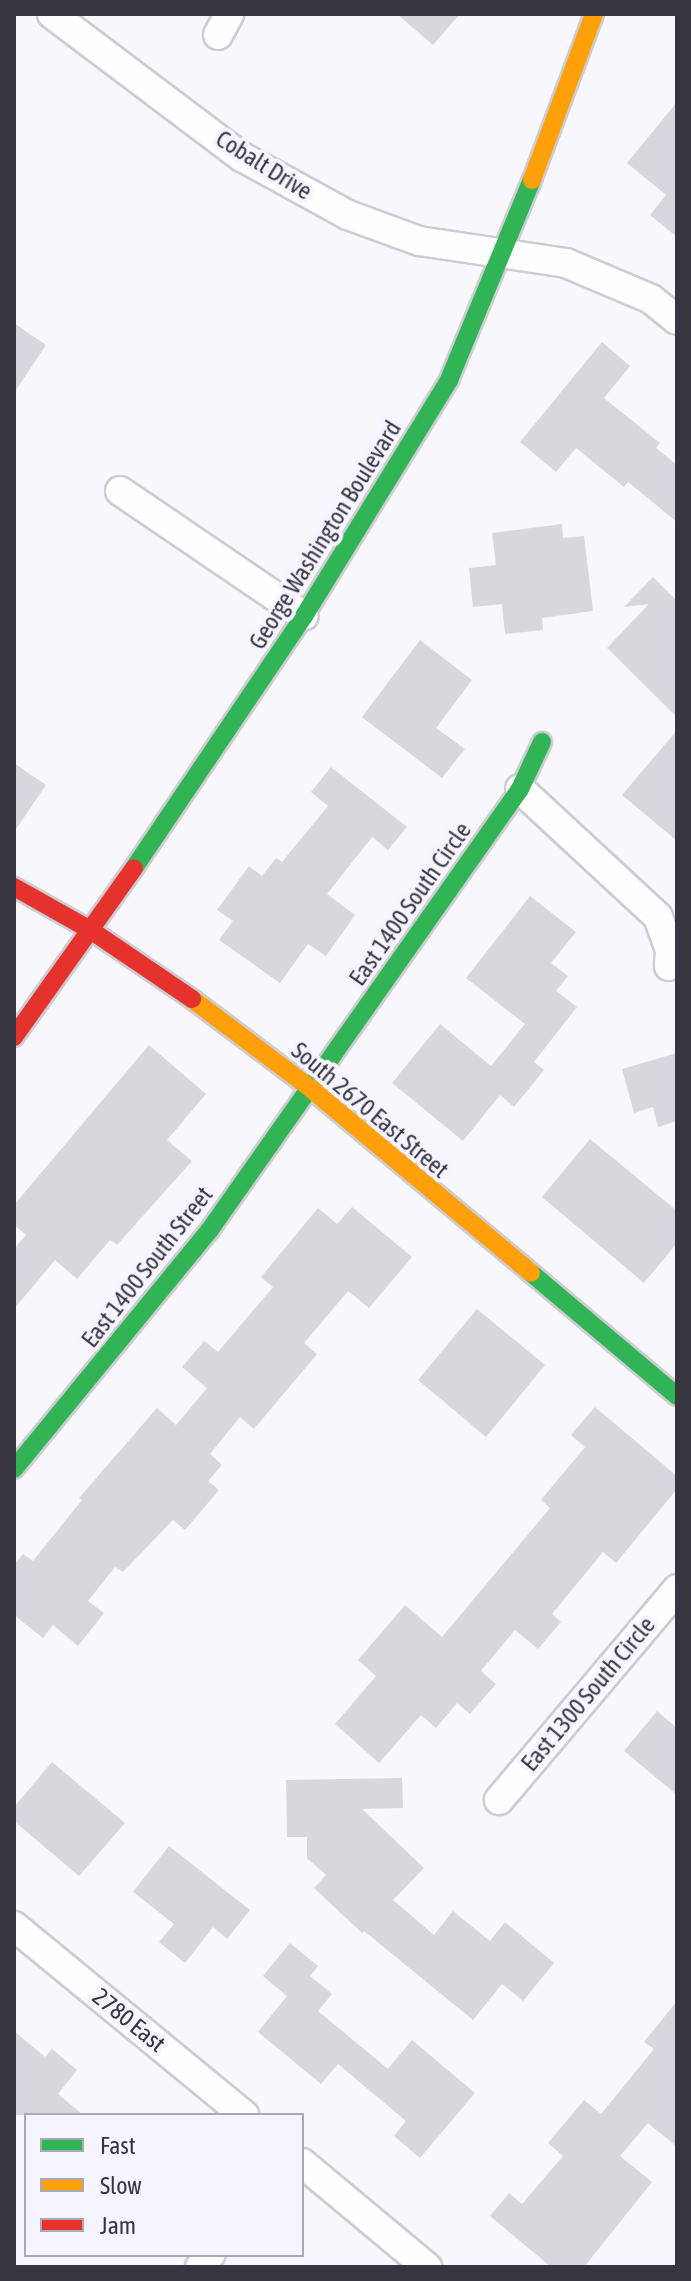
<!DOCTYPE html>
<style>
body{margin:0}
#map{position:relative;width:691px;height:2281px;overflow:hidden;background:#f7f7fc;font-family:"Asap Condensed",sans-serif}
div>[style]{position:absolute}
.building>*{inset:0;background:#d8d7de}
.roads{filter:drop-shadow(2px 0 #cdccd3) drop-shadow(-2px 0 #cdccd3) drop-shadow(0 2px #cdccd3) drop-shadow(0 -2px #cdccd3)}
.street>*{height:28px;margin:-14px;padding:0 14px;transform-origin:14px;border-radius:14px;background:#fefeff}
.fast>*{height:18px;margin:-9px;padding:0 9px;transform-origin:9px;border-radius:9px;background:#30b455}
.slow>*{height:18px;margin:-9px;padding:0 9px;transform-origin:9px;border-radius:9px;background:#ff9f0a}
.jam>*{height:18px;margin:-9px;padding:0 9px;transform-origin:9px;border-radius:9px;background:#e5322d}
span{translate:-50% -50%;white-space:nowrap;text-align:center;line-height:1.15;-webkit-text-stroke:8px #f6f4ff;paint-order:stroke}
.street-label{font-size:24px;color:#37353f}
.frame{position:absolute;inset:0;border:16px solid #37353f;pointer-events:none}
.legend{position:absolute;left:24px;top:2113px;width:280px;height:144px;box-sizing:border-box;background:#f6f4ff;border:2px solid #aaa8b2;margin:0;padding:10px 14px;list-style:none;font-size:24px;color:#37353f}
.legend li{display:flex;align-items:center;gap:16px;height:40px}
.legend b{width:40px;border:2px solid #aaa8b2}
</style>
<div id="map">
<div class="building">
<i style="clip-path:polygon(397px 14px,460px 14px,433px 45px)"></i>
<i style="clip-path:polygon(677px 102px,677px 237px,650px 215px,666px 195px,627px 163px)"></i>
<i style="clip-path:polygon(14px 323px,46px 345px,14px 393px)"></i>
<i style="clip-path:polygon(602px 342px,630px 366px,604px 398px,660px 443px,656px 448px,677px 465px,677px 522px,628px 482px,624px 487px,576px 448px,556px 472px,520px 442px)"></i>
<i style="clip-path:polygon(562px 524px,563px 538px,584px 536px,593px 611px,542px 618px,543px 630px,505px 634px,502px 604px,473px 607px,469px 568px,496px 565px,492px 533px)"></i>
<i style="clip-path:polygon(653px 577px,677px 601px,677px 717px,607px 648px,649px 604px,624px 607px)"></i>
<i style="clip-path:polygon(420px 640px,472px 680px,436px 728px,465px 749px,442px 778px,362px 717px)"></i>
<i style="clip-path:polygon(677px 730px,677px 841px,622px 795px)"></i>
<i style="clip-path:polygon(14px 763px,46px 785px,14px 832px)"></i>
<i style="clip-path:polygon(331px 767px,407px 827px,388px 850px,372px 837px,327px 894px,355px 915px,326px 956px,308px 944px,280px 983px,219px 940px,233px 921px,217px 910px,249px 866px,262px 876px,276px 858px,282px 862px,328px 806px,311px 792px)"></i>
<i style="clip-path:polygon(530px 896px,576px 932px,551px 963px,568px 976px,556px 991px,577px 1007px,534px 1062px,544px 1070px,514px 1107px,500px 1095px,463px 1141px,392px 1083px,440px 1024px,491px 1066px,525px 1024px,466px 978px)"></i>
<i style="clip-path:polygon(149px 1045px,206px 1094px,167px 1140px,192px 1161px,117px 1245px,110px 1240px,77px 1279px,55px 1260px,14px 1309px,14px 1249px,26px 1235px,14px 1225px,14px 1205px)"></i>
<i style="clip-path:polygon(677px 1053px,677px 1121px,658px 1127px,653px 1107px,634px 1113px,622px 1069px)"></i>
<i style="clip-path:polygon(590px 1139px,677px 1211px,677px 1243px,644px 1283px,542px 1197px)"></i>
<i style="clip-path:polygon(352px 1207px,412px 1257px,369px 1308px,348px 1291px,304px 1343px,317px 1354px,254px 1429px,240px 1417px,210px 1454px,222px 1465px,208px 1481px,219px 1490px,185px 1530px,173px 1520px,123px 1572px,115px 1567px,88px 1601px,104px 1613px,78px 1646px,53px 1625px,43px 1638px,14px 1615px,14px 1565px,23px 1554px,33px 1561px,82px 1500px,79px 1498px,157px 1408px,176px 1425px,207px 1388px,182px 1367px,204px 1341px,218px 1352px,273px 1287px,261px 1277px,318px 1208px,337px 1224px)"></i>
<i style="clip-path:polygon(477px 1309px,545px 1365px,486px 1437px,418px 1380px)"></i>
<i style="clip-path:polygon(595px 1407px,677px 1476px,677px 1489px,616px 1563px,603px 1552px,552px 1614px,561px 1622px,538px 1649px,515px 1630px,481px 1671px,496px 1684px,470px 1714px,457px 1703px,436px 1728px,421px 1715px,379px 1763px,335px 1724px,376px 1676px,358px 1660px,405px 1605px,442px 1637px,550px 1508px,541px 1500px,585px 1447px,571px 1435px)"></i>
<i style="clip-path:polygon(657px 1711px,677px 1728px,677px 1795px,624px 1751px)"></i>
<i style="clip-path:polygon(52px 1762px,125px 1823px,79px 1876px,14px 1821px,14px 1807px)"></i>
<i style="clip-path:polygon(402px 1778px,403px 1808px,362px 1809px,424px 1868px,393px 1900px,434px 1935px,453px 1911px,490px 1941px,505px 1922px,554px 1963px,523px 2001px,502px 1984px,473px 2020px,364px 1931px,362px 1933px,314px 1888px,326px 1875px,307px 1858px,307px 1837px,287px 1837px,286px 1780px)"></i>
<i style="clip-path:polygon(169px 1846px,250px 1910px,227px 1939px,213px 1927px,185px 1963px,159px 1942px,174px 1924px,133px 1892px)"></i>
<i style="clip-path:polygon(290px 1943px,318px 1966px,310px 1976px,332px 1994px,318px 2011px,388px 2069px,412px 2040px,475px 2093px,420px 2158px,394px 2136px,406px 2121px,338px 2064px,321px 2084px,258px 2032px,287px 1996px,263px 1976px)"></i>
<i style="clip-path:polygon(677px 2001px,677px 2147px,648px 2123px,620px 2156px,652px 2182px,584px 2267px,551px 2267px,490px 2216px,509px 2193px,522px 2204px,563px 2156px,548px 2143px,584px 2100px,601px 2114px,654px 2049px,644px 2042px)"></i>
<i style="clip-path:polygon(14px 2031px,45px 2057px,52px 2049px,77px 2070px,58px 2094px,83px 2115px,14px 2115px)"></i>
</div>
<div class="roads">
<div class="street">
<i style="left:52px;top:14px;width:238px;rotate:37deg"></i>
<i style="left:242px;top:157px;width:121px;rotate:28.7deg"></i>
<i style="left:348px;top:215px;width:76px;rotate:20.1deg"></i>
<i style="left:419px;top:241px;width:149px;rotate:8.5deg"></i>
<i style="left:566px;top:263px;width:92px;rotate:23deg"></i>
<i style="left:651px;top:299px;width:33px;rotate:39deg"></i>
<i style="left:218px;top:35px;width:24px;rotate:-62deg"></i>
<i style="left:120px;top:491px;width:222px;rotate:34.2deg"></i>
<i style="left:520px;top:789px;width:188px;rotate:42.8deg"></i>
<i style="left:658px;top:917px;width:35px;rotate:70deg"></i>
<i style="left:670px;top:950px;width:16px;rotate:94deg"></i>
<i style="left:499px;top:1800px;width:276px;rotate:-49.8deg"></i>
<i style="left:14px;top:1926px;width:298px;rotate:39.4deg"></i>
<i style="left:302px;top:2163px;width:163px;rotate:39.8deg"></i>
<i style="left:200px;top:2267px;width:16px;rotate:-50deg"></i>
</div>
<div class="fast">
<i style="left:134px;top:868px;width:304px;rotate:-56deg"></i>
<i style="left:304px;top:616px;width:277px;rotate:-58.4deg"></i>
<i style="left:449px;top:380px;width:217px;rotate:-67.5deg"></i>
<i style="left:531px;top:1273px;width:191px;rotate:40.1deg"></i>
<i style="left:14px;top:1469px;width:308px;rotate:-50.7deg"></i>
<i style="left:209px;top:1231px;width:540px;rotate:-54.87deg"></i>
<i style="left:520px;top:789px;width:52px;rotate:-64.9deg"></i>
</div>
<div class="slow">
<i style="left:532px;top:180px;width:177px;rotate:-69.5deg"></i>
<i style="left:192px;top:999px;width:148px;rotate:37deg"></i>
<i style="left:310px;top:1088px;width:288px;rotate:39.9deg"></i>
</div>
<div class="jam">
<i style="left:14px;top:887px;width:90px;rotate:29.4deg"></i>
<i style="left:92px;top:931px;width:121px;rotate:34.2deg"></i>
<i style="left:14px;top:1037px;width:207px;rotate:-54.6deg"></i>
</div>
</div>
<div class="street-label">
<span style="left:264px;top:165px;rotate:32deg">Cobalt Drive</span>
<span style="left:325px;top:535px;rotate:-58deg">George Washington Boulevard</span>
<span style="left:410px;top:904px;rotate:-55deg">East 1400 South Circle</span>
<span style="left:370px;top:1110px;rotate:40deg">South 2670 East Street</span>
<span style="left:147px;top:1267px;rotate:-52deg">East 1400 South Street</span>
<span style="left:588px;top:1694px;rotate:-50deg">East 1300 South Circle</span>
<span style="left:129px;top:2020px;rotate:39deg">2780 East</span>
</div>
<div class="frame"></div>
<ul class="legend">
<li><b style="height:10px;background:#30b455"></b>Fast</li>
<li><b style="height:10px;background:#ff9f0a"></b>Slow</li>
<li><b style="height:10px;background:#e5322d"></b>Jam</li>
</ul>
</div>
